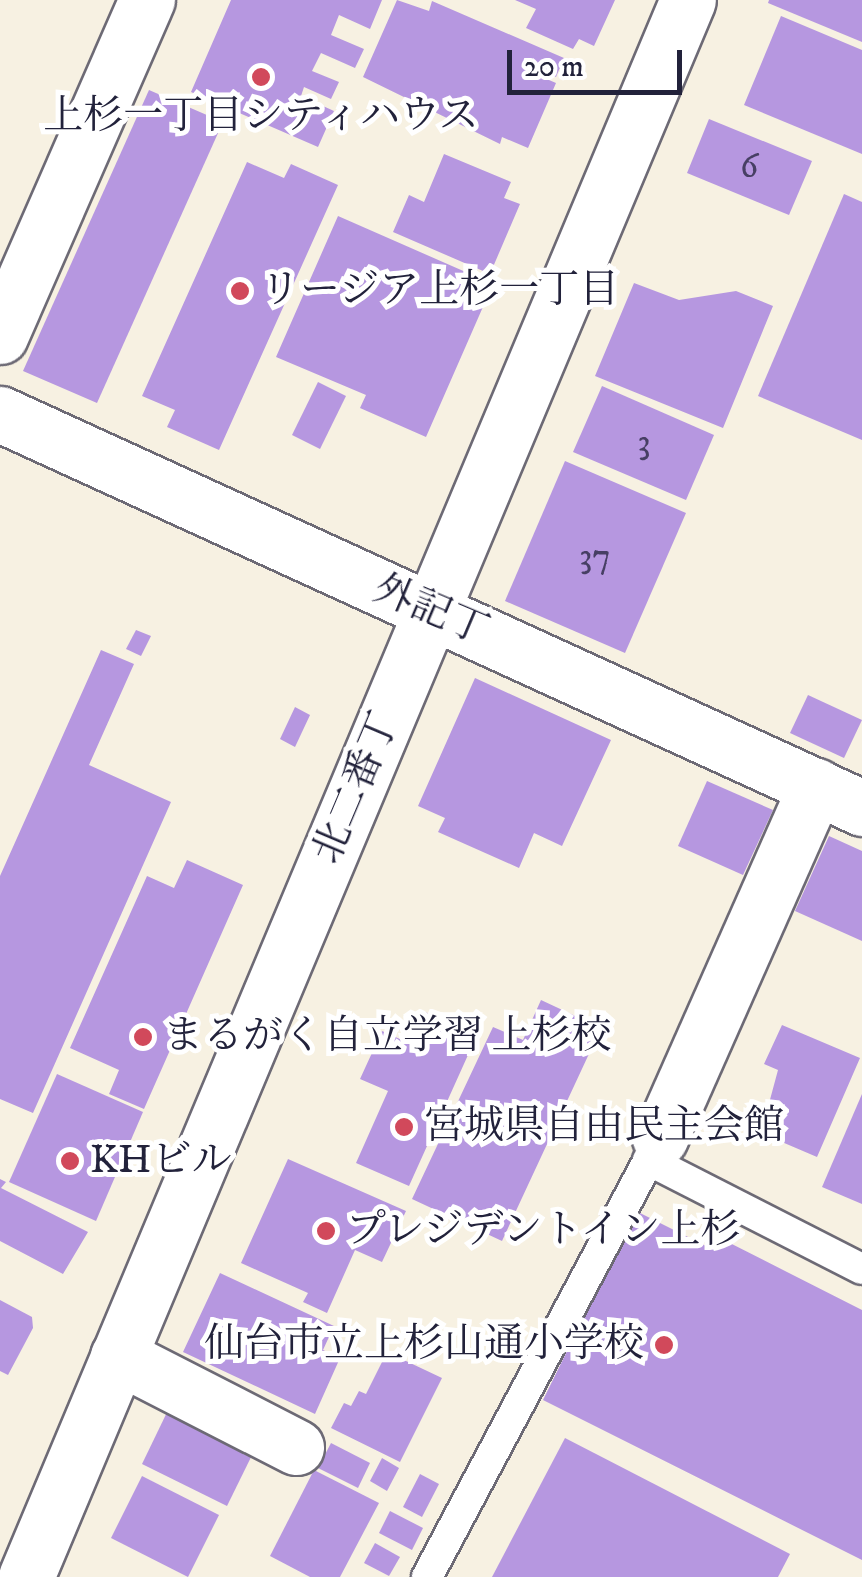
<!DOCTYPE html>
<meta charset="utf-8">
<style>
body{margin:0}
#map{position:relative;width:862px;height:1577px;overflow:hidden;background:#f7f1e2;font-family:"IM FELL DW Pica","Noto Serif JP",serif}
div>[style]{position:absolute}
.building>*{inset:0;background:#b697e0}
.roads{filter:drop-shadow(2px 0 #6d6a75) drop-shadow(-2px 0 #6d6a75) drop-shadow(0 2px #6d6a75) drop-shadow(0 -2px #6d6a75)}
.lane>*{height:30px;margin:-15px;padding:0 15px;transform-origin:15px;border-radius:15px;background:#fff}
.street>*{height:55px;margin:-27.5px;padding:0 27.5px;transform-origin:27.5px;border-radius:27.5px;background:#fff}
.dots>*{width:28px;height:28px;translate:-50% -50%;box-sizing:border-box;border:5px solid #fff;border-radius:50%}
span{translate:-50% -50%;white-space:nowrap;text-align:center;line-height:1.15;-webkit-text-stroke:10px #fff;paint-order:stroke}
.number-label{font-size:35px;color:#473f64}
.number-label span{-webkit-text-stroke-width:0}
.poi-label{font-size:40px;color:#22223b}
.left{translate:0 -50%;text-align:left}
.right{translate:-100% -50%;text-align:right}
.street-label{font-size:40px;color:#22223b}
.scale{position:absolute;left:507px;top:50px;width:175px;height:45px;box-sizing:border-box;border:5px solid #22223b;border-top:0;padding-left:12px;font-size:30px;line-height:35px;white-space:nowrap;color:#22223b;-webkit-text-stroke:8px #fff;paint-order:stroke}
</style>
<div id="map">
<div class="building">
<i style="clip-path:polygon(231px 0,382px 0,370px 29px,339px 15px,331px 35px,364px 49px,355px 68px,321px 53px,312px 71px,339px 82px,331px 99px,304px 87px,301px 96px,334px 111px,318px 147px,191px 92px)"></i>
<i style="clip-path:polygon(397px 0,429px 11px,432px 1px,564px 58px,556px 77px,538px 69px,535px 74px,556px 83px,528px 148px,502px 137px,500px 144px,363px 77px)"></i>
<i style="clip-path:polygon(515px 0,615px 0,594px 46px,579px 39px,573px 49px,526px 28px,536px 9px)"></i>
<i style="clip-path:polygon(769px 0,862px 0,862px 42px,768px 3px)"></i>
<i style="clip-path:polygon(781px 16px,862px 50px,862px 154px,744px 105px)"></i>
<i style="clip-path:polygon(149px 90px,223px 122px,97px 403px,23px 371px)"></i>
<i style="clip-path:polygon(709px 119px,812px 161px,789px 215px,687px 173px)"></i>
<i style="clip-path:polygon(444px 154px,511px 182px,504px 198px,520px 204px,490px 274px,393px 232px,409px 195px,424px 202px)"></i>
<i style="clip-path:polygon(247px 162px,284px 178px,291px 164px,338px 185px,219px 450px,167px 427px,175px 410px,142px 396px)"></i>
<i style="clip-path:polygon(844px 194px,862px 202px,862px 440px,758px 396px)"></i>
<i style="clip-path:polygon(338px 216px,493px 284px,426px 437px,360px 408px,366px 395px,276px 357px)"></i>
<i style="clip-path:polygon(634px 283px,679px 300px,736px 291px,773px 306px,723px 428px,595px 376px)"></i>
<i style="clip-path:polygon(318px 382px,346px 396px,320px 449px,292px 435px)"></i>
<i style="clip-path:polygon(602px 386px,714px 435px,686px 500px,573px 452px)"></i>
<i style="clip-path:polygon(565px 461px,686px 513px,625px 653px,505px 601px)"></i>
<i style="clip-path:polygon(136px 630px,151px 636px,141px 656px,126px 649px)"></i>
<i style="clip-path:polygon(101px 650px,134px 664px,89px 765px,171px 802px,33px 1113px,0 1099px,0 876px)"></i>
<i style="clip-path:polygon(475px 678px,611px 740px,562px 846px,534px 833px,519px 868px,438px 832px,445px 818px,418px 806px)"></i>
<i style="clip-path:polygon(808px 695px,862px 720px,844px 758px,790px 733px)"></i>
<i style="clip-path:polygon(295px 707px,310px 715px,295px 747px,280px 739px)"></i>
<i style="clip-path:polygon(707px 781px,773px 810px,743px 875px,678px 846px)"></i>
<i style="clip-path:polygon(829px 836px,862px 851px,862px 941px,795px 911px)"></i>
<i style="clip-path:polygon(187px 860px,243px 885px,144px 1109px,109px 1094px,119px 1070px,70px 1048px,147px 876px,174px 888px)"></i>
<i style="clip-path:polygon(541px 1000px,601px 1028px,502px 1241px,412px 1199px,493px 1027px,523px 1040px)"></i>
<i style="clip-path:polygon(423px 1011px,477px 1035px,409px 1186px,356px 1163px,388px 1091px,360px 1079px,382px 1031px,409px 1043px)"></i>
<i style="clip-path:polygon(782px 1025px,860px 1058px,817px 1157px,761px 1133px,778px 1070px,764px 1064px)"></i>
<i style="clip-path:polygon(57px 1074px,143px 1112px,96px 1221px,9px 1182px)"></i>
<i style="clip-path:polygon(862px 1094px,862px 1204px,822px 1187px)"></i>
<i style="clip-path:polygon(288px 1159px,406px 1211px,382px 1262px,355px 1250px,327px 1313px,303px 1302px,308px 1293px,241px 1263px)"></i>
<i style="clip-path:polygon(0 1179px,6px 1182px,1px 1188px,88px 1232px,63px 1274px,0 1241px)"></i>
<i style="clip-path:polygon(636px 1211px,706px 1246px,712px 1234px,862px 1310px,862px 1560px,543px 1400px,573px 1339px,567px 1336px)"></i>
<i style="clip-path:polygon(220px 1273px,334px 1326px,323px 1350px,340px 1358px,315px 1414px,183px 1352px)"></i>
<i style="clip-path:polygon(0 1300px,32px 1317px,33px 1328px,8px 1375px,0 1371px)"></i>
<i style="clip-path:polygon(387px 1352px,442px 1378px,400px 1462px,331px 1428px,344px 1403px,351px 1406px,359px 1391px,366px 1394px)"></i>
<i style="clip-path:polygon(171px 1404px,256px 1447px,227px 1506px,142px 1464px)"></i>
<i style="clip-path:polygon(565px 1438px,790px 1554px,778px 1577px,492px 1577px)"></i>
<i style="clip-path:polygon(331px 1443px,370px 1463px,358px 1488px,318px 1468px)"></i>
<i style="clip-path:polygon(382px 1458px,399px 1468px,387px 1491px,370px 1481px)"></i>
<i style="clip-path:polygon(314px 1470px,379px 1503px,340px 1577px,310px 1577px,270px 1556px)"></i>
<i style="clip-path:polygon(420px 1474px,439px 1484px,422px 1517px,403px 1507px)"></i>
<i style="clip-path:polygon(142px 1476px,219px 1515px,188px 1577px,111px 1538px)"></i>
<i style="clip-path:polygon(390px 1511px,423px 1528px,412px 1550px,379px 1533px)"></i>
<i style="clip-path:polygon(375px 1543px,400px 1557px,389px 1576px,364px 1563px)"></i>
</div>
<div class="roads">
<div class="lane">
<i style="left:648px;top:1160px;width:240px;rotate:27deg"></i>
<i style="left:427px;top:1577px;width:497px;rotate:-62deg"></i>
</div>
<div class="street">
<i style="left:0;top:336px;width:367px;rotate:-66.4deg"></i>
<i style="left:0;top:414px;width:948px;rotate:24.56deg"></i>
<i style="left:660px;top:1138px;width:385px;rotate:-66.1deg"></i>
<i style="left:118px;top:1356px;width:200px;rotate:27.1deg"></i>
<i style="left:26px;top:1577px;width:1710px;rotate:-67.23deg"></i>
</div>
</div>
<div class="dots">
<i style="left:261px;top:77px;background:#d1495b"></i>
<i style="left:240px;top:291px;background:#d1495b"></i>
<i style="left:143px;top:1037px;background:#d1495b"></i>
<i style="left:404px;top:1127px;background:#d1495b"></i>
<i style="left:70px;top:1161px;background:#d1495b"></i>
<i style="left:326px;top:1231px;background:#d1495b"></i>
<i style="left:664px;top:1345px;background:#d1495b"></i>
</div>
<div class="number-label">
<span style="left:749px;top:167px">6</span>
<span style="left:644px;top:443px">3</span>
<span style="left:595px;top:557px">37</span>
</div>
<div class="poi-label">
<span style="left:261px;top:117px">上杉一丁目シティハウス</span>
<span class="left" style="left:260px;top:291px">リージア上杉一丁目</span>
<span class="left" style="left:163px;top:1037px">まるがく自立学習 上杉校</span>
<span class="left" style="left:424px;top:1127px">宮城県自由民主会館</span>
<span class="left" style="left:90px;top:1161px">KHビル</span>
<span class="left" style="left:346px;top:1231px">プレジデントイン上杉</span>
<span class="right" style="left:644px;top:1345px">仙台市立上杉山通小学校</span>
</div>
<div class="street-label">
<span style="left:431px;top:611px;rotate:23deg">外記丁</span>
<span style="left:357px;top:788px;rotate:-67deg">北二番丁</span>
</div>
<div class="scale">20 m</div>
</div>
